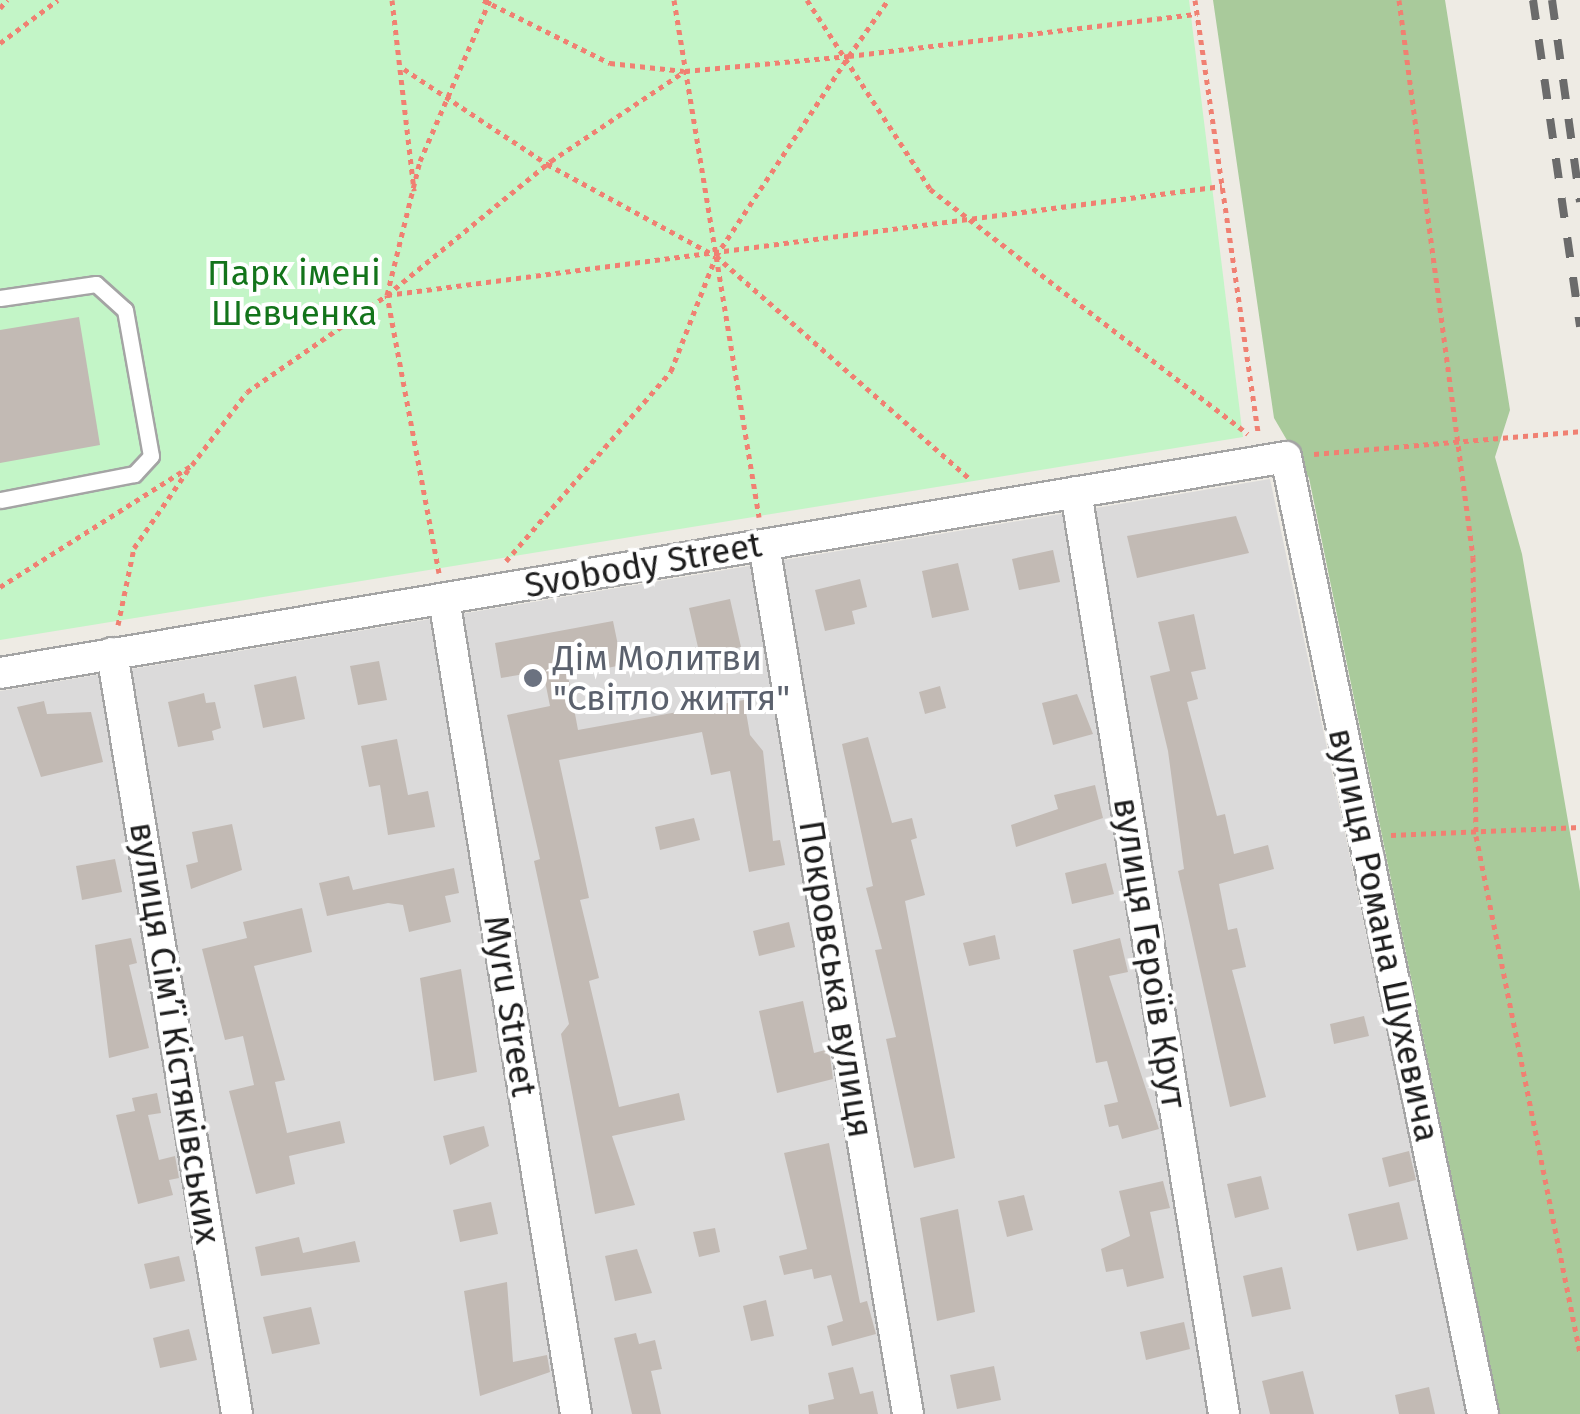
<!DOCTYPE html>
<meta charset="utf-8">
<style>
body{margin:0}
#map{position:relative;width:1580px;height:1414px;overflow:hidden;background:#eeebe4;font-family:"Fira Sans",sans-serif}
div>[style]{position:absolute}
.residential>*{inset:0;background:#dbdada}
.forest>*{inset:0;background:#a9ca9b}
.park>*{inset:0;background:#c3f5c7}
.building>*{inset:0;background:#c2bab4}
.path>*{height:5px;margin-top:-2.5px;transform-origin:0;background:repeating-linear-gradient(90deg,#f08072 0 5px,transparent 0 10px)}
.roads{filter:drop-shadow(2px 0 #a4a4a4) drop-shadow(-2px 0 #a4a4a4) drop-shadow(0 2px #a4a4a4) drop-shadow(0 -2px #a4a4a4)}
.service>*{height:15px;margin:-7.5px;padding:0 7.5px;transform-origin:7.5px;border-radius:7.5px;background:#fff}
.minor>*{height:30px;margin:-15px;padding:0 15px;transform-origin:15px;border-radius:15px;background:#fff}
.rail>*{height:8px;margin-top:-4px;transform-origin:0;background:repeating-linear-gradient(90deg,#6b6b6b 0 20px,transparent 0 40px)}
.dots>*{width:28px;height:28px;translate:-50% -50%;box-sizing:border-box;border:5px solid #fff;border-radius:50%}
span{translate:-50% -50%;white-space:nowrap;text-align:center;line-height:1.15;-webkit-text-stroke:8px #fff;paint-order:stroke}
.park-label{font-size:35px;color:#13741b}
.street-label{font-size:35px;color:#1d1d1d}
.worship-label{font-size:35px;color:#5b616d}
.left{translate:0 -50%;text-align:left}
</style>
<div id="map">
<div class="residential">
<i style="clip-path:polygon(1270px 479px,1468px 1414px,0 1414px,0 691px)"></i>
</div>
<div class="forest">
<i style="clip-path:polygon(1213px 0,1445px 0,1510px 410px,1495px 457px,1522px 554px,1580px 891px,1580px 1414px,1500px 1414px,1309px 478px,1274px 418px)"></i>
</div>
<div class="park">
<i style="clip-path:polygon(0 0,1189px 0,1243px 437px,0 640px)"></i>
</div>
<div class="building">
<i style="clip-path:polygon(79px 317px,100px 445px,0 463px,0 330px)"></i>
<i style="clip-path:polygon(1236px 516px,1249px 553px,1137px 578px,1127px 536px)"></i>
<i style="clip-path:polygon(1053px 550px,1060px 582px,1019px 590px,1012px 559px)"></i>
<i style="clip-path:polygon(958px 563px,969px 610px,932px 618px,922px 571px)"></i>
<i style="clip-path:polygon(860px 579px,867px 607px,852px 611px,855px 624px,825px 631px,815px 590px)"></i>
<i style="clip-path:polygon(730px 599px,741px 647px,700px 656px,689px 608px)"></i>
<i style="clip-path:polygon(1194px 614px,1206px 669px,1191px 672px,1198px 699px,1187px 702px,1217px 816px,1225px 814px,1234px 854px,1268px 845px,1274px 869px,1219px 884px,1228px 930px,1237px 928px,1246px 967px,1232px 970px,1266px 1097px,1230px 1107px,1178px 871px,1184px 869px,1168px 751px,1150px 676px,1170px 671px,1158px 622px)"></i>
<i style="clip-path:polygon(613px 621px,622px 665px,568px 676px,578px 730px,744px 700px,750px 735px,763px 751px,773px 841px,780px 840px,785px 865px,749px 872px,730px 771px,711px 775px,702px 732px,559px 760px,589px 898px,580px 900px,599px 978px,589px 981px,619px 1107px,679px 1093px,685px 1120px,612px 1136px,635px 1205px,595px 1214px,561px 1034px,569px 1024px,534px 861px,540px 859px,507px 715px,550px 706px,543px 671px,501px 678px,495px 643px)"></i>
<i style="clip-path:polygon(379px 661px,387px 700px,358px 705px,350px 666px)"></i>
<i style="clip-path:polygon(296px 676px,305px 719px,263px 728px,254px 685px)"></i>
<i style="clip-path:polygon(940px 686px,946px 708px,925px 714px,919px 692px)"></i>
<i style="clip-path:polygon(204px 693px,206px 703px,215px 702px,221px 728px,212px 731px,214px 740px,178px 747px,168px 702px)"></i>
<i style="clip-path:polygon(1077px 694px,1093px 734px,1053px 745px,1042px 703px)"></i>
<i style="clip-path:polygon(44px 701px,47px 714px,91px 712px,103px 762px,41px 777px,17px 707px)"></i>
<i style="clip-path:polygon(868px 737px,892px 823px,912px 818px,917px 838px,911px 840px,925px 895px,905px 901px,955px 1158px,914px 1168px,886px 1039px,896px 1037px,875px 950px,882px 949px,866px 888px,873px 886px,842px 744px)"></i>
<i style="clip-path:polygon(397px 739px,408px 795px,428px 791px,435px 827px,388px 835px,380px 785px,369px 787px,361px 746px)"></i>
<i style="clip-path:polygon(1095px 785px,1103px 818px,1016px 847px,1011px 825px,1058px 809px,1054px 795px)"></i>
<i style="clip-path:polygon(694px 818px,700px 840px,660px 850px,655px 827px)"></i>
<i style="clip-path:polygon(232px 824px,242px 870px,191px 889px,186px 865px,198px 862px,192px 832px)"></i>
<i style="clip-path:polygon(115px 859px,122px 892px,82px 900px,76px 866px)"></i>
<i style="clip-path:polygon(1106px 863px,1114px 894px,1072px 904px,1065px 873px)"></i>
<i style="clip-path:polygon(454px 868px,459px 893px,445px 896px,451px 922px,409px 932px,403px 905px,388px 903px,327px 916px,319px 883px,349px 876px,353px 890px)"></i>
<i style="clip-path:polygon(302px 908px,312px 952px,254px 966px,285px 1080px,275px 1082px,287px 1133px,340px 1121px,345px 1143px,289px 1156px,295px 1184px,256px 1194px,229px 1091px,254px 1085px,243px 1036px,225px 1040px,202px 949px,247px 938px,243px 922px)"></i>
<i style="clip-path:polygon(789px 922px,795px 947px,759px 956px,753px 931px)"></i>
<i style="clip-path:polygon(995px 935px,1000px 959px,969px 966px,963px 943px)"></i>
<i style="clip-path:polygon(131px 938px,137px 963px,129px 965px,149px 1048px,109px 1058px,95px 945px)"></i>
<i style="clip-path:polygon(1120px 938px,1128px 972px,1109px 976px,1159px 1129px,1122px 1139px,1118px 1125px,1109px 1127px,1104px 1105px,1118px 1102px,1107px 1061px,1096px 1063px,1073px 950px)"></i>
<i style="clip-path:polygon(461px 969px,477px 1072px,434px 1081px,420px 978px)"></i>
<i style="clip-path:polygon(803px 1001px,814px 1053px,829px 1049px,833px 1079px,777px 1093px,759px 1011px)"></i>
<i style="clip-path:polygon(1364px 1016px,1369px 1036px,1334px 1044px,1330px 1024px)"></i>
<i style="clip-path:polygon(157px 1093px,161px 1113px,148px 1115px,159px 1160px,175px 1156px,179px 1178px,169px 1180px,173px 1195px,138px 1204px,116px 1115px,135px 1111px,132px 1098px)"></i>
<i style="clip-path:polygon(484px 1126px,489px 1146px,450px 1165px,443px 1136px)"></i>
<i style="clip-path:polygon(829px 1143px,860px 1303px,867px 1301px,876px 1334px,832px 1346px,827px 1326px,843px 1321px,831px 1275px,814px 1279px,812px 1269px,784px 1275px,779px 1256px,807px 1249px,784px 1153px)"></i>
<i style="clip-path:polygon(1409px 1151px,1416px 1180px,1389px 1187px,1382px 1158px)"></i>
<i style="clip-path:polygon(1261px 1176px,1269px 1209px,1235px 1218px,1227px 1184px)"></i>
<i style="clip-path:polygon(1163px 1181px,1170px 1208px,1150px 1212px,1164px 1278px,1127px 1287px,1123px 1269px,1106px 1272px,1101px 1249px,1130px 1236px,1119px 1191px)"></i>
<i style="clip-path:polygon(1024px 1195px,1033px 1230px,1007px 1237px,998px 1201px)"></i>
<i style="clip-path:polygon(491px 1202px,498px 1234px,460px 1242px,453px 1210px)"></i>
<i style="clip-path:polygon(1399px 1202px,1408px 1239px,1357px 1251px,1348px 1214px)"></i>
<i style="clip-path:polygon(958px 1209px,975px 1312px,937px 1321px,920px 1218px)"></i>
<i style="clip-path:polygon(715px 1228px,720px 1252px,699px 1257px,693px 1232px)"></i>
<i style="clip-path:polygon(299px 1237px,303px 1253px,355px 1241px,360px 1262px,261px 1276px,255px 1247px)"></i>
<i style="clip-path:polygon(637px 1249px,652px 1293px,615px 1301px,605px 1256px)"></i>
<i style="clip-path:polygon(179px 1256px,185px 1281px,150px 1289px,144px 1264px)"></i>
<i style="clip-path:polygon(1282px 1267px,1291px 1309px,1252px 1317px,1243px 1276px)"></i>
<i style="clip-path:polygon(507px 1282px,513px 1362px,547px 1355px,550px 1372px,480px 1396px,464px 1291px)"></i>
<i style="clip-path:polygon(766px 1300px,774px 1336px,751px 1341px,743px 1306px)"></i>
<i style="clip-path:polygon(311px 1307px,320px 1344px,272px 1354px,263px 1317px)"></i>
<i style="clip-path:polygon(1184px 1322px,1190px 1349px,1146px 1360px,1140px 1332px)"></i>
<i style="clip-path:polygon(189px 1329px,197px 1360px,160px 1368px,153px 1338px)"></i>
<i style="clip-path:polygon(636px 1333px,639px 1344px,655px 1340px,662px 1369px,651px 1371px,661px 1414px,632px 1414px,614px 1338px)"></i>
<i style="clip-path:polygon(994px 1366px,1001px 1400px,957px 1409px,950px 1375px)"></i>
<i style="clip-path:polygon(853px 1367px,860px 1394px,873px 1391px,878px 1414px,809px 1414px,808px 1405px,834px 1399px,828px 1373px)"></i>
<i style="clip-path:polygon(1303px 1371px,1314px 1414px,1270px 1414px,1262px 1381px)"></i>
<i style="clip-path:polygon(1429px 1387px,1435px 1414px,1399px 1414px,1395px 1395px)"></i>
</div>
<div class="path">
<i style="left:392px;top:0;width:192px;rotate:83.4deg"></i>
<i style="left:483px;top:0;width:142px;rotate:26.4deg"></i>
<i style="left:610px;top:63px;width:74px;rotate:6.2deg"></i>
<i style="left:674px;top:0;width:524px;rotate:80.66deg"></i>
<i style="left:807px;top:0;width:225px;rotate:56.9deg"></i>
<i style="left:930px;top:189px;width:401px;rotate:37.6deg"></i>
<i style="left:1195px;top:0;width:439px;rotate:81.7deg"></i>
<i style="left:1399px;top:0;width:562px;rotate:82.43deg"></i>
<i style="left:1473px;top:557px;width:279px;rotate:89.4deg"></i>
<i style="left:1476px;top:836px;width:527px;rotate:78.63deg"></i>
<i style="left:0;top:8px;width:11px;rotate:-49deg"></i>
<i style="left:0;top:43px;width:72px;rotate:-36.6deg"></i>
<i style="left:404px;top:69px;width:172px;rotate:33.6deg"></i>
<i style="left:547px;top:164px;width:192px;rotate:28.6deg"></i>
<i style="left:716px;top:256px;width:339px;rotate:41.3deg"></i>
<i style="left:387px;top:295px;width:842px;rotate:-7.44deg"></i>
<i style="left:1314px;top:454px;width:267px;rotate:-4.9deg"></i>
<i style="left:506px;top:561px;width:252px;rotate:-49deg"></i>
<i style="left:671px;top:371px;width:123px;rotate:-68.6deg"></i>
<i style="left:716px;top:256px;width:240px;rotate:-56.4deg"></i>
<i style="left:849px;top:56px;width:351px;rotate:-6.9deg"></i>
<i style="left:439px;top:573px;width:283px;rotate:-100.6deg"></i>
<i style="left:387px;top:295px;width:138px;rotate:-76.2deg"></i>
<i style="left:420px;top:161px;width:176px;rotate:-66.5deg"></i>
<i style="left:0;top:587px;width:227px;rotate:-32.4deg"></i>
<i style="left:192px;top:465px;width:91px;rotate:-53deg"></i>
<i style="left:247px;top:392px;width:170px;rotate:-34.7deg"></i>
<i style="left:387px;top:295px;width:212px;rotate:-39.3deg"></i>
<i style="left:551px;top:161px;width:161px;rotate:-33.9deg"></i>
<i style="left:685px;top:71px;width:165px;rotate:-5.2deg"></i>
<i style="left:849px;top:56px;width:68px;rotate:-55.1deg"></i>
<i style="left:118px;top:625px;width:79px;rotate:-78.3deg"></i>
<i style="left:134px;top:548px;width:95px;rotate:-55.3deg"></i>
<i style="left:1391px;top:835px;width:189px;rotate:-2.4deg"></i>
</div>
<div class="roads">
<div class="service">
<i style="left:0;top:298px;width:97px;rotate:-8.3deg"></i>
<i style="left:96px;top:284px;width:39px;rotate:42deg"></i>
<i style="left:125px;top:310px;width:148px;rotate:79.9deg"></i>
<i style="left:151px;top:456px;width:25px;rotate:133deg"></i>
<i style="left:134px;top:474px;width:136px;rotate:169deg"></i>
</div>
<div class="minor">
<i style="left:1076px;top:492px;width:934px;rotate:80.88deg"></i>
<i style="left:764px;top:545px;width:881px;rotate:80.59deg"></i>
<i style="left:444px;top:599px;width:826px;rotate:80.8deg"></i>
<i style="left:112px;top:653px;width:771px;rotate:80.67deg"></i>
<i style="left:0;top:673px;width:1304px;rotate:-9.53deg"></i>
<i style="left:1286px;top:457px;width:977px;rotate:78.37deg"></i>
</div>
</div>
<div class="rail">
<i style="left:1533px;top:0;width:330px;rotate:81.8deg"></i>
<i style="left:1552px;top:0;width:204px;rotate:82.1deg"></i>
</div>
<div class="dots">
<i style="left:533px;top:678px;background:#6b7280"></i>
</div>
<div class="park-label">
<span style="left:294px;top:293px">Парк імені<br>Шевченка</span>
</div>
<div class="street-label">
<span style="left:643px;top:565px;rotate:-10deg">Svobody Street</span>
<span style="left:1384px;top:935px;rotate:78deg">вулиця Романа Шухевича</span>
<span style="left:1150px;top:953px;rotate:81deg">вулиця Героїв Крут</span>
<span style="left:836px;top:979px;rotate:81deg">Покровська вулиця</span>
<span style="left:510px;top:1006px;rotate:81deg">Myru Street</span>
<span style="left:175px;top:1033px;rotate:81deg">вулиця Сімʼї Кістяківських</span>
</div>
<div class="worship-label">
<span class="left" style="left:553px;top:678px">Дім Молитви<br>"Світло життя"</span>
</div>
</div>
